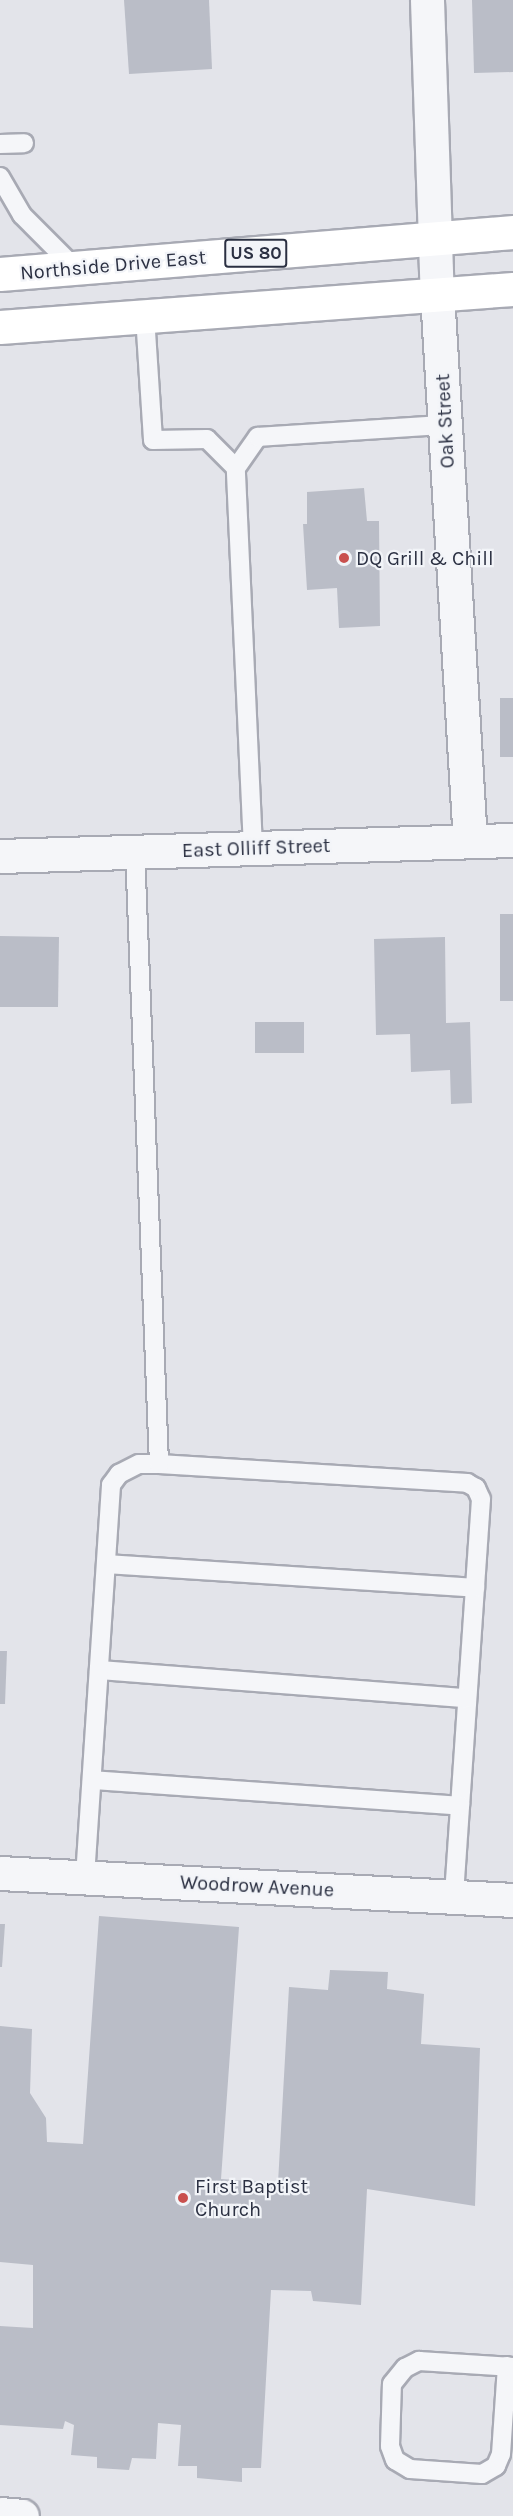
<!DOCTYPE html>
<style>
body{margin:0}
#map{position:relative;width:513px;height:2516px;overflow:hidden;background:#e3e4ea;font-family:Karla,sans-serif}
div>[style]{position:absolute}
.building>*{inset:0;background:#babdc7}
.roads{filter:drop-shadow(2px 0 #a8aab4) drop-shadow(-2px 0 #a8aab4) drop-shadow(0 2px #a8aab4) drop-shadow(0 -2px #a8aab4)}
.service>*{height:18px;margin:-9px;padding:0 9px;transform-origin:9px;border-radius:9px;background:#f5f6f9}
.minor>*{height:33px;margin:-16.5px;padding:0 16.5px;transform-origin:16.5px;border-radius:16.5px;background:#f5f6f9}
.primary>*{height:33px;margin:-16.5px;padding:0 16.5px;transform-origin:16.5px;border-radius:16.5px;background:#fff}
.dots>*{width:16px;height:16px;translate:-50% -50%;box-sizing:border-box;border:3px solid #f2f4f8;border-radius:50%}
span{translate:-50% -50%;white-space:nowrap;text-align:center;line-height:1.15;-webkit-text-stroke:4.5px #f2f4f8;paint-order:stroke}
.shield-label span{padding:2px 4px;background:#f2f4f8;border:2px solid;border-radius:4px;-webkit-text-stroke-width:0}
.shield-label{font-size:18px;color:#2b3042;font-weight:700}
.street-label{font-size:20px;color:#2b3042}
.poi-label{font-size:20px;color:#2b3042}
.left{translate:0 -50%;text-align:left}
</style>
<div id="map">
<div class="building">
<i style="clip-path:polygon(124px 0,209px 0,212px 69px,129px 74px)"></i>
<i style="clip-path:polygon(472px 0,513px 0,513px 72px,474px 73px)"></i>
<i style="clip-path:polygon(364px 488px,367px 521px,379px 521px,380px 626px,339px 628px,337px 588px,307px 590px,303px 524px,307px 524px,307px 492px)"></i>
<i style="clip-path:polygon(500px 698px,513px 698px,513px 757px,500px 757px)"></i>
<i style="clip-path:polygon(500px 914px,513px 914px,513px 1001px,500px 1001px)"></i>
<i style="clip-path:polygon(0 936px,59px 937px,58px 1007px,0 1007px)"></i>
<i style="clip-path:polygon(445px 937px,446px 1023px,470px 1022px,472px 1103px,451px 1104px,450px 1070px,411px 1072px,410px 1034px,376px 1035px,374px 939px)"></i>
<i style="clip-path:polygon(255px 1022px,304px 1022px,304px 1053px,255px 1053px)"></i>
<i style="clip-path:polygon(0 1651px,7px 1651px,5px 1704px,0 1704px)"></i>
<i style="clip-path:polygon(99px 1916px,239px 1927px,221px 2179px,278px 2183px,289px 1987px,328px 1990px,330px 1970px,388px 1972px,387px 1989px,424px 1994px,421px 2044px,480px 2048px,475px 2206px,367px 2189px,361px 2305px,313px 2301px,311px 2291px,271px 2290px,261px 2468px,242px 2468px,242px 2482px,197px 2478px,197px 2466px,178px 2466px,181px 2425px,158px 2423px,156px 2459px,132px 2458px,129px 2470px,97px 2468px,97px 2457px,71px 2455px,74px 2425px,65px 2421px,63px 2429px,0 2425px,0 2326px,33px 2328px,33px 2265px,0 2262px,0 2026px,32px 2029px,30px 2093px,46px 2118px,47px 2142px,83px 2144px)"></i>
<i style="clip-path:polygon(0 1924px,5px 1924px,2px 1967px,0 1967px)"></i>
</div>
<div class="roads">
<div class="service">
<i style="left:0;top:144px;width:24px;rotate:-2deg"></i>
<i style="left:0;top:177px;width:44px;rotate:59.9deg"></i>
<i style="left:22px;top:215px;width:75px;rotate:45deg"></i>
<i style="left:145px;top:316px;width:124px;rotate:86.3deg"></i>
<i style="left:153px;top:440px;width:54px;rotate:-1.1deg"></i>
<i style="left:207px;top:439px;width:41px;rotate:45deg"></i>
<i style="left:253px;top:848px;width:380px;rotate:-92.6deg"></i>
<i style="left:236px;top:468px;width:38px;rotate:-55deg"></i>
<i style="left:258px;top:437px;width:187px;rotate:-3.7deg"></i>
<i style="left:159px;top:1464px;width:309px;rotate:3.5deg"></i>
<i style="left:467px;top:1483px;width:10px;rotate:29deg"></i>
<i style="left:476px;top:1488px;width:12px;rotate:66deg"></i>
<i style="left:481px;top:1499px;width:399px;rotate:93.9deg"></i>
<i style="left:107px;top:1564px;width:369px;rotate:3.7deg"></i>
<i style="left:99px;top:1670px;width:369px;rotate:4.4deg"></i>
<i style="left:92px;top:1780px;width:369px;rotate:4deg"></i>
<i style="left:85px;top:1877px;width:393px;rotate:-86.2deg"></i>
<i style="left:111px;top:1485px;width:14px;rotate:-54deg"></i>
<i style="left:119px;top:1474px;width:22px;rotate:-27deg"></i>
<i style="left:139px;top:1464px;width:20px"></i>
<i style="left:159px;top:1464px;width:613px;rotate:-92.24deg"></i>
<i style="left:507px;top:2366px;width:88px;rotate:93.9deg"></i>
<i style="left:501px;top:2454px;width:13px;rotate:113deg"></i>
<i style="left:496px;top:2466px;width:16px;rotate:150deg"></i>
<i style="left:482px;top:2474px;width:72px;rotate:-176deg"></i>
<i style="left:410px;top:2469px;width:17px;rotate:-149deg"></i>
<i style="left:395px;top:2460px;width:15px;rotate:-110deg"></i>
<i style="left:390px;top:2446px;width:62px;rotate:-88.2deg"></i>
<i style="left:392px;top:2384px;width:21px;rotate:-51deg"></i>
<i style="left:405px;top:2368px;width:16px;rotate:-27deg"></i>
<i style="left:419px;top:2361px;width:94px;rotate:3.7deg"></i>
</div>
<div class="minor">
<i style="left:427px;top:0;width:294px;rotate:88.1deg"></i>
<i style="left:437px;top:294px;width:548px;rotate:86.55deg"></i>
<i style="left:0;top:856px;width:513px;rotate:-1.79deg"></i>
<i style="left:0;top:1873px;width:514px;rotate:3.01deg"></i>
<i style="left:0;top:2514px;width:22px;rotate:5deg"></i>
</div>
<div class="primary">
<i style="left:0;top:274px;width:515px;rotate:-4.68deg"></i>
<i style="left:0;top:327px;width:514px;rotate:-4.24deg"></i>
</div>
</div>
<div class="dots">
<i style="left:344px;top:558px;background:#c9504e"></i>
<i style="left:183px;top:2198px;background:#c9504e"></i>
</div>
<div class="shield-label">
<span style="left:256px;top:253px">US 80</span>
</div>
<div class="street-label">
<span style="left:113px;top:265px;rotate:-5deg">Northside Drive East</span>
<span style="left:445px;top:421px;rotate:-93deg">Oak Street</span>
<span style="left:256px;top:848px;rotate:-2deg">East Olliff Street</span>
<span style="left:257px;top:1886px;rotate:3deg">Woodrow Avenue</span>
</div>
<div class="poi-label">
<span class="left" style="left:356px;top:558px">DQ Grill &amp; Chill</span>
<span class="left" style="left:195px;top:2198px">First Baptist<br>Church</span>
</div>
</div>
